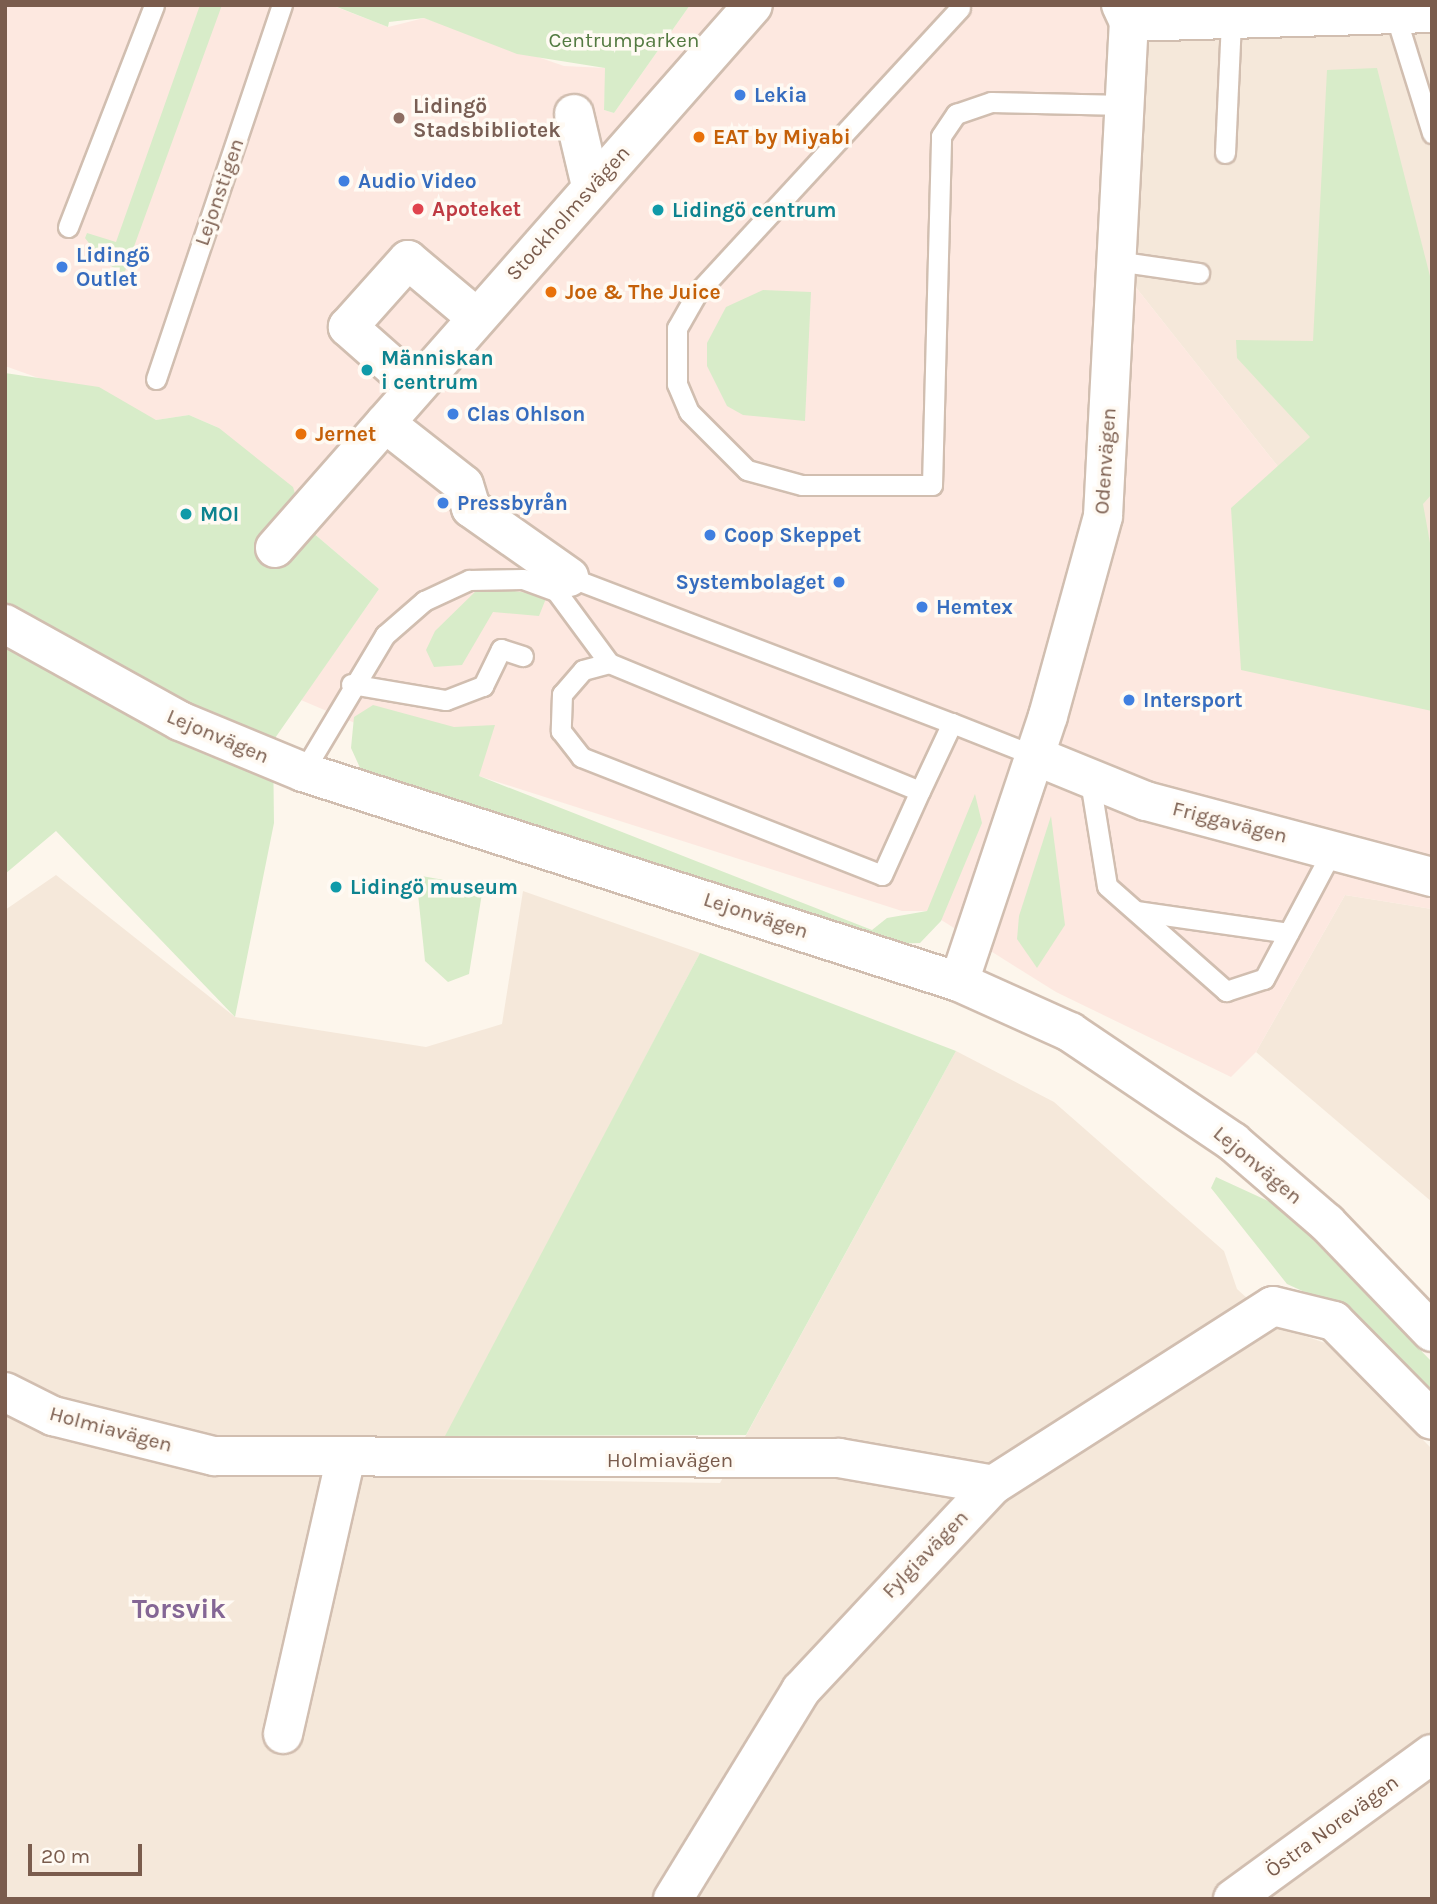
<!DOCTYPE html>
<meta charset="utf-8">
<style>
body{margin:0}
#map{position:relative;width:1437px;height:1904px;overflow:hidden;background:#fdf6ec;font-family:Karla,sans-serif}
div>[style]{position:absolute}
.residential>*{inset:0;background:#f5e8da}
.commercial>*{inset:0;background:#fde8e0}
.green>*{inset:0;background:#d8ecc9}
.roads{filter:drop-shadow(2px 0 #d1beb0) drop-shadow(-2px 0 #d1beb0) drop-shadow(0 2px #d1beb0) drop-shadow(0 -2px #d1beb0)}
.lane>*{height:19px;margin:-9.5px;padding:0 9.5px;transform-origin:9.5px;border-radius:9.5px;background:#fff}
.street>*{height:38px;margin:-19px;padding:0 19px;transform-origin:19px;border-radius:19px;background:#fff}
.secondary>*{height:38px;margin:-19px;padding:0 19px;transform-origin:19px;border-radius:19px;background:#fff}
.dots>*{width:19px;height:19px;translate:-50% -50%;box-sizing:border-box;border:4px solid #fffaf3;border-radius:50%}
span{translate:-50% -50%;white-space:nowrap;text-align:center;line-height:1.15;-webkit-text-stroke:7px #fffaf3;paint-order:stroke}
.park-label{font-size:21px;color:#537a41}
.shop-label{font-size:21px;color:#366cbe;font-weight:700}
.left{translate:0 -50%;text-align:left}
.right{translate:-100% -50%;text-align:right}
.education-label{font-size:21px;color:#785e54;font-weight:700}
.food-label{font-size:21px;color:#c56008;font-weight:700}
.street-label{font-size:21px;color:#7a5c4d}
.health-label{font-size:21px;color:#be3a42;font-weight:700}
.culture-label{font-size:21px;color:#0d838f;font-weight:700}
.district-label{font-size:28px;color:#846695;font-weight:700}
.frame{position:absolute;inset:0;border:7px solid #7a5c4d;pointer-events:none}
.scale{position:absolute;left:28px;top:1844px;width:114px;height:32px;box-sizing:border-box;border:4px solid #7a5c4d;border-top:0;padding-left:9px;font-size:21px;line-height:24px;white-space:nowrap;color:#7a5c4d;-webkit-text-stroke:5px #fffaf3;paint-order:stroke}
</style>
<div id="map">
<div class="residential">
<i style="clip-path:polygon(1432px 27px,1432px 661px,1130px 280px,1148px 36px)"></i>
<i style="clip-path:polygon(56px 875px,235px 1017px,426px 1047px,502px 1024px,523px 891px,700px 953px,425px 1478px,720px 1483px,956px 1051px,1054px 1102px,1224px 1251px,1237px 1289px,1279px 1327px,1328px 1344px,1432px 1449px,1432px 1899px,5px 1899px,5px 910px)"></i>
<i style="clip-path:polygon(1345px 895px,1432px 909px,1432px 1202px,1256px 1052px)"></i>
</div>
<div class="commercial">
<i style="clip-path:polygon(5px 5px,331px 5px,388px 27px,424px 18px,564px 66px,606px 68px,604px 110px,614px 113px,690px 5px,1102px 5px,1111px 26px,1096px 270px,1130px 280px,1432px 661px,1432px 909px,1345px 895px,1256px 1052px,1231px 1077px,1056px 992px,927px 911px,902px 911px,479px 776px,301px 700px,379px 589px,305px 526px,219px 428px,189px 415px,156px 420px,5px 366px)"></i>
</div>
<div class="green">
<i style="clip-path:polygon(200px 5px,222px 5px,124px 274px,103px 261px,85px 238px,87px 233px,116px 242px)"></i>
<i style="clip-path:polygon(332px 5px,690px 5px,614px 113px,604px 110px,605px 68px,517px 54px,424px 18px,389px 22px,388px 27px)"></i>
<i style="clip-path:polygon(1377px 68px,1432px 284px,1432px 494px,1423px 504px,1432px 554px,1432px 711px,1241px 670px,1231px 508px,1310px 437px,1237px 358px,1236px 340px,1313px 341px,1327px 70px)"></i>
<i style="clip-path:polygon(763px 290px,811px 292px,805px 421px,743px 415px,727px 406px,707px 366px,707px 343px,726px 307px)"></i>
<i style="clip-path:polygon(5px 373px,99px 387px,156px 420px,189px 415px,219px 428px,293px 487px,305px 526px,379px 589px,273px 741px,274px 823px,235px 1017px,56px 831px,5px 874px)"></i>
<i style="clip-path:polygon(481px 586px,547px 596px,539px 616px,493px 612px,462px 665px,434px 667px,426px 650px,435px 631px)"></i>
<i style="clip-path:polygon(373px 705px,454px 727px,495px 725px,479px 776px,872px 930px,887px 918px,927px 911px,975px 794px,982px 823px,941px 921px,920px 943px,883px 944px,361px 770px,351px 748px,354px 717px)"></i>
<i style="clip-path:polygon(1051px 816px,1065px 925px,1037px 968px,1017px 939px,1019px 916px)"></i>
<i style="clip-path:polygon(416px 875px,483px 887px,469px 974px,448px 982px,425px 961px)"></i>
<i style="clip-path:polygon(700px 953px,956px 1051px,746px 1435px,445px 1436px)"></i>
<i style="clip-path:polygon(1216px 1177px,1281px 1207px,1432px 1362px,1432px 1398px,1320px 1299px,1287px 1284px,1211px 1188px)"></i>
</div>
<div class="roads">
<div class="lane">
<i style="left:960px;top:8px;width:388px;rotate:132.7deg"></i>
<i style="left:697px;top:293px;width:40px;rotate:119.7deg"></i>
<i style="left:677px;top:328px;width:56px;rotate:90deg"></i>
<i style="left:677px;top:384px;width:30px;rotate:67deg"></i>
<i style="left:689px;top:412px;width:82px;rotate:45deg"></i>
<i style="left:747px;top:470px;width:57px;rotate:15.3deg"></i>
<i style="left:802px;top:485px;width:130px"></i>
<i style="left:932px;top:485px;width:349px;rotate:-88.5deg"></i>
<i style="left:941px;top:136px;width:27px;rotate:-56deg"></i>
<i style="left:956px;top:114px;width:37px;rotate:-19deg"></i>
<i style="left:991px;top:102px;width:134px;rotate:1.3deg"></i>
<i style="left:1395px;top:14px;width:125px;rotate:72.7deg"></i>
<i style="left:1225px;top:153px;width:134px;rotate:-87.4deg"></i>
<i style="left:68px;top:227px;width:238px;rotate:-68.8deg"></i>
<i style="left:1116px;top:261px;width:84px;rotate:8.2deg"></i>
<i style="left:156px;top:379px;width:395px;rotate:-71.4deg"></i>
<i style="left:569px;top:577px;width:410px;rotate:20.9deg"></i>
<i style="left:609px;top:663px;width:27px;rotate:165deg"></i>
<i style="left:583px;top:670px;width:32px;rotate:131deg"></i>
<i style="left:562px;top:694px;width:37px;rotate:92deg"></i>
<i style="left:561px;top:731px;width:33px;rotate:52deg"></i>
<i style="left:581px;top:757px;width:323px;rotate:21.4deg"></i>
<i style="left:882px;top:875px;width:92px;rotate:-65.7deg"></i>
<i style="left:351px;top:684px;width:96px;rotate:9.6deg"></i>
<i style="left:446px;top:700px;width:40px;rotate:-21deg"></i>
<i style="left:483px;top:686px;width:41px;rotate:-64.1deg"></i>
<i style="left:501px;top:649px;width:23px;rotate:18deg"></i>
<i style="left:303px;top:772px;width:160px;rotate:-59.1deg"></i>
<i style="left:385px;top:635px;width:52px;rotate:-41.1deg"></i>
<i style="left:424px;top:601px;width:50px;rotate:-25deg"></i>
<i style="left:469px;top:580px;width:54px;rotate:-1.1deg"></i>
<i style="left:523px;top:579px;width:35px;rotate:20deg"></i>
<i style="left:556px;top:591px;width:89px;rotate:53.6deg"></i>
<i style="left:609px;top:663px;width:336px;rotate:22.4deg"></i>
<i style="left:920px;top:791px;width:75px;rotate:-64.8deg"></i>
<i style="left:952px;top:723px;width:87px;rotate:21.6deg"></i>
<i style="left:1090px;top:781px;width:106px;rotate:80.8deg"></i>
<i style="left:1107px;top:886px;width:159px;rotate:41.4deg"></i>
<i style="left:1226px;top:991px;width:40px;rotate:-18deg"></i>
<i style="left:1264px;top:979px;width:147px;rotate:-62deg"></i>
<i style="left:1136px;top:911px;width:154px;rotate:8.2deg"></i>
</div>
<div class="street">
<i style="left:1129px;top:22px;width:303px;rotate:-1.7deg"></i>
<i style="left:574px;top:114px;width:74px;rotate:76.7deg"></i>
<i style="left:416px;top:387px;width:91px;rotate:-138.6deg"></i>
<i style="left:348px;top:327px;width:90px;rotate:-48.2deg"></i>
<i style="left:408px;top:260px;width:89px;rotate:40deg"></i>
<i style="left:385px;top:423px;width:100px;rotate:38.1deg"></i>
<i style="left:464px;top:485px;width:24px;rotate:73deg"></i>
<i style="left:471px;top:508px;width:120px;rotate:35.1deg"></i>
<i style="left:275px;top:548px;width:723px;rotate:-48.64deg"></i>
<i style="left:1033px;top:755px;width:122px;rotate:22.2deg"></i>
<i style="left:1146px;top:801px;width:296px;rotate:14.9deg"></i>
<i style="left:5px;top:1392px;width:54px;rotate:26.6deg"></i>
<i style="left:53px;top:1416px;width:166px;rotate:14deg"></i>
<i style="left:214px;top:1456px;width:625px;rotate:0.18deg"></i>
<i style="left:839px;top:1458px;width:156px;rotate:9.9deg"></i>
<i style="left:283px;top:1734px;width:279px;rotate:-77.2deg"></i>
<i style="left:673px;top:1899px;width:245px;rotate:-58.5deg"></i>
<i style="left:801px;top:1690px;width:281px;rotate:-46.9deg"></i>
<i style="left:993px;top:1485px;width:332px;rotate:-32.6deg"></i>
<i style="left:1273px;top:1306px;width:63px;rotate:13.8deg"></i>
<i style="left:1334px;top:1321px;width:139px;rotate:45.3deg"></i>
<i style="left:1233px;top:1899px;width:246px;rotate:-36.1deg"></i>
</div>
<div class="secondary">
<i style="left:5px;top:624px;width:200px;rotate:29deg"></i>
<i style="left:180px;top:721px;width:133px;rotate:22.5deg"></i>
<i style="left:303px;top:772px;width:689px;rotate:17.75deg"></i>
<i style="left:959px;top:982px;width:122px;rotate:24.2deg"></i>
<i style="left:1070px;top:1032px;width:197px;rotate:34deg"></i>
<i style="left:1233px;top:1142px;width:124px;rotate:40.8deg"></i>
<i style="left:1327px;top:1223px;width:151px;rotate:46.1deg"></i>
<i style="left:959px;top:982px;width:280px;rotate:-71.5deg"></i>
<i style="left:1048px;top:716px;width:207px;rotate:-74.6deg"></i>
<i style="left:1103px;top:516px;width:495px;rotate:-87deg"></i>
<i style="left:1129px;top:22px;width:19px;rotate:-115deg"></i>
</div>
</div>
<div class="dots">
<i style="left:740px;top:95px;background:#3f7fe0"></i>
<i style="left:399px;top:118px;background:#8d6e63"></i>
<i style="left:699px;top:137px;background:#e8710a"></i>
<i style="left:344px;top:181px;background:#3f7fe0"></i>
<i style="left:418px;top:209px;background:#e0444e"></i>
<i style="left:658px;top:210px;background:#0f9aa8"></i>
<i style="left:62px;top:267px;background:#3f7fe0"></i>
<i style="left:551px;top:292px;background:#e8710a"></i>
<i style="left:367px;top:370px;background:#0f9aa8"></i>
<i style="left:453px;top:414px;background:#3f7fe0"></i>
<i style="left:301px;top:434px;background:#e8710a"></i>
<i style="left:443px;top:503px;background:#3f7fe0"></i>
<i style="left:186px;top:514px;background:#0f9aa8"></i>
<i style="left:710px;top:535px;background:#3f7fe0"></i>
<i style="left:839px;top:582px;background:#3f7fe0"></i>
<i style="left:922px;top:607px;background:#3f7fe0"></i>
<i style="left:1129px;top:700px;background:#3f7fe0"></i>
<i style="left:336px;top:887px;background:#0f9aa8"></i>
</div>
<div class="park-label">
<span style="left:624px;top:40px">Centrumparken</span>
</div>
<div class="shop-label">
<span class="left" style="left:754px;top:95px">Lekia</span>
<span class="left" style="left:358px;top:181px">Audio Video</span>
<span class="left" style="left:76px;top:267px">Lidingö<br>Outlet</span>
<span class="left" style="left:467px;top:414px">Clas Ohlson</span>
<span class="left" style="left:457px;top:503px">Pressbyrån</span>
<span class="left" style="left:724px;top:535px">Coop Skeppet</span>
<span class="right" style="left:825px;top:582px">Systembolaget</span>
<span class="left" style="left:936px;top:607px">Hemtex</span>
<span class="left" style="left:1143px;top:700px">Intersport</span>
</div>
<div class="education-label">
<span class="left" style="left:413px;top:118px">Lidingö<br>Stadsbibliotek</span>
</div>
<div class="food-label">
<span class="left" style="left:713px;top:137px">EAT by Miyabi</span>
<span class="left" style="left:565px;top:292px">Joe &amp; The Juice</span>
<span class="left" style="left:315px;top:434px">Jernet</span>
</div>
<div class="street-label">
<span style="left:219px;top:192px;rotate:-71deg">Lejonstigen</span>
<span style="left:568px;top:213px;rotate:-48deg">Stockholmsvägen</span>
<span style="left:1105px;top:461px;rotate:-86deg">Odenvägen</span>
<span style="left:218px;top:736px;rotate:23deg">Lejonvägen</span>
<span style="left:1230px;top:822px;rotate:14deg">Friggavägen</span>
<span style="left:756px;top:915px;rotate:18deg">Lejonvägen</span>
<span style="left:1258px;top:1165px;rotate:40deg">Lejonvägen</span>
<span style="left:111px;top:1429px;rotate:15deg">Holmiavägen</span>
<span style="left:670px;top:1460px">Holmiavägen</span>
<span style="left:925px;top:1554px;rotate:-46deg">Fylgiavägen</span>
<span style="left:1332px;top:1826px;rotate:-36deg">Östra Norevägen</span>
</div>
<div class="health-label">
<span class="left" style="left:432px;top:209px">Apoteket</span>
</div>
<div class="culture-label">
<span class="left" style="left:672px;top:210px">Lidingö centrum</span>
<span class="left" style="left:381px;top:370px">Människan<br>i centrum</span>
<span class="left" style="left:200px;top:514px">MOI</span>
<span class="left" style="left:350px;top:887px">Lidingö museum</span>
</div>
<div class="district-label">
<span style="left:179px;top:1609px">Torsvik</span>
</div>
<div class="frame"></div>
<div class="scale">20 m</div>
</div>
